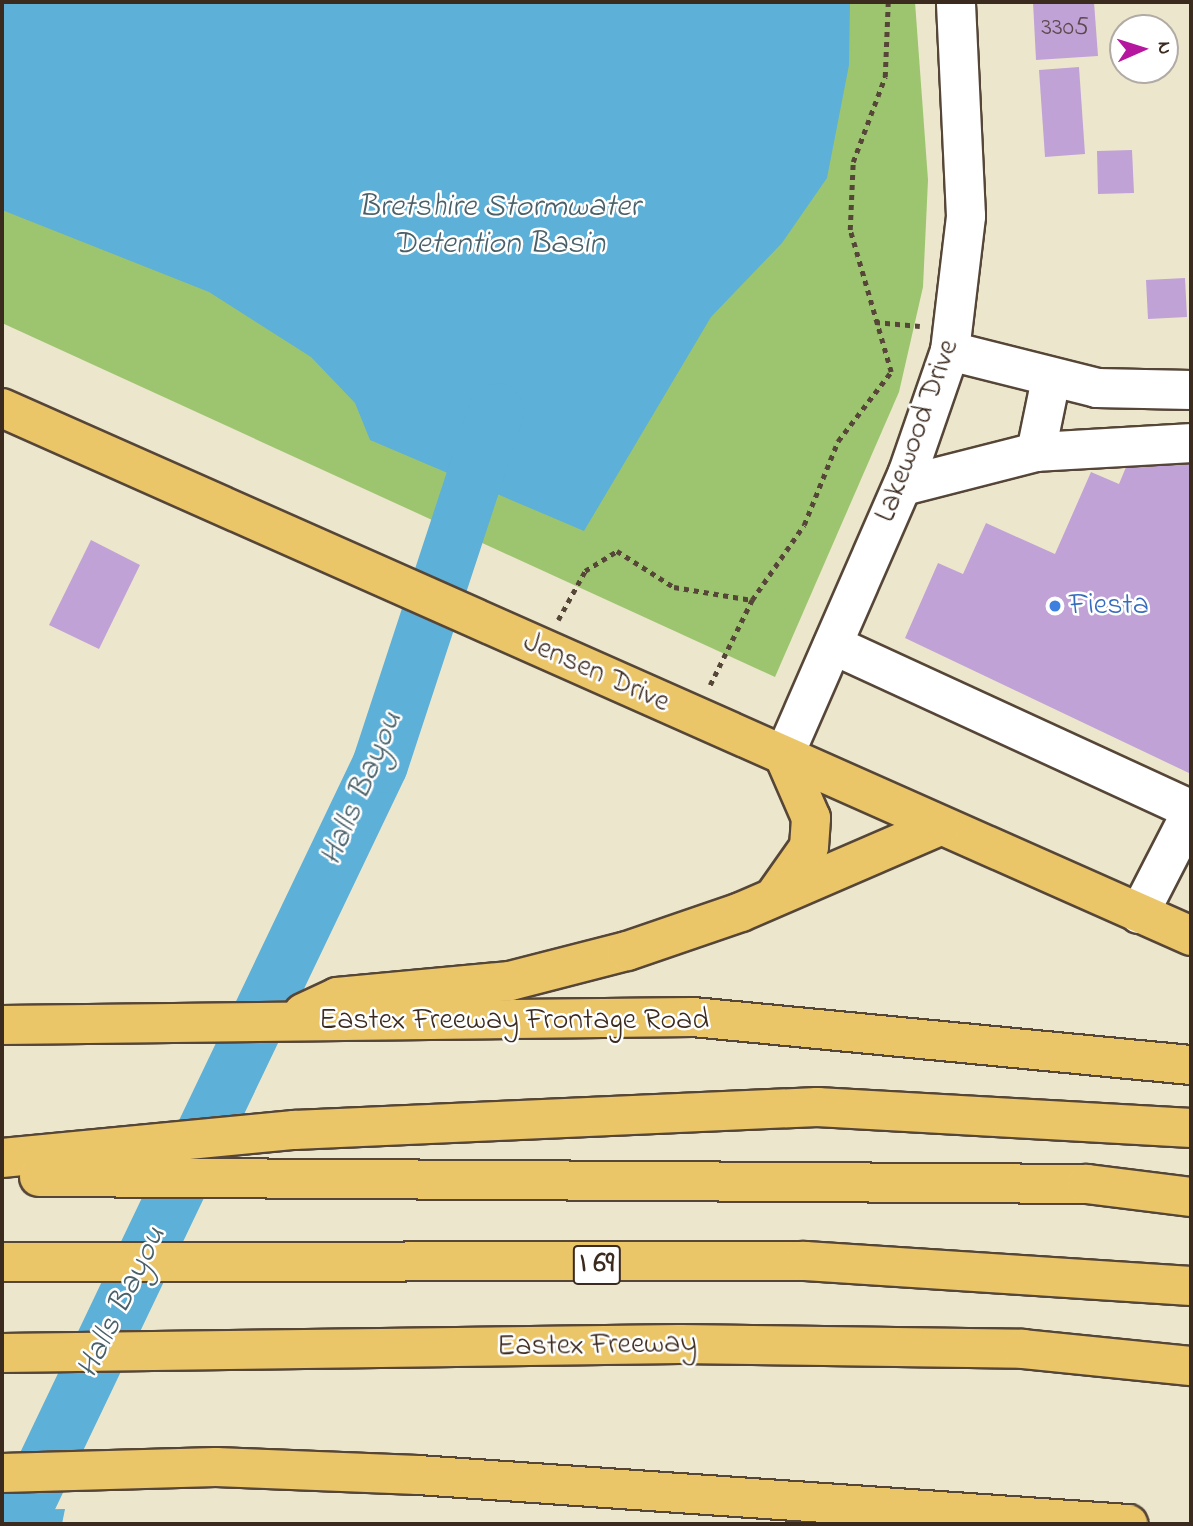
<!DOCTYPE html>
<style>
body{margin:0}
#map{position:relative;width:1193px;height:1526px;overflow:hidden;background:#ece7cc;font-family:"Indie Flower",sans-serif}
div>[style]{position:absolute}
.green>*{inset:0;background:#9dc570}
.water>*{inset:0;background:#5db0d8}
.river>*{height:56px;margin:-28px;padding:0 28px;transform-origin:28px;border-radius:28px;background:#5db0d8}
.building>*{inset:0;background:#c0a2d6}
.path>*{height:4.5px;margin-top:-2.25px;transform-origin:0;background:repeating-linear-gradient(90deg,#564638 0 5px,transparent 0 10px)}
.roads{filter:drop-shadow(2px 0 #564638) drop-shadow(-2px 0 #564638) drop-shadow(0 2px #564638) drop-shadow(0 -2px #564638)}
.minor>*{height:38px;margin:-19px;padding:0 19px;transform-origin:19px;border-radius:19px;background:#fff}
.major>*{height:38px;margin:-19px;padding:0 19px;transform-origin:19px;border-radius:19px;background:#ebc669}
.highway>*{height:38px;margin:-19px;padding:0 19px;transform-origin:19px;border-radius:19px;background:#ebc669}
.dots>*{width:19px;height:19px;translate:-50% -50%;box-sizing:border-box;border:4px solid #fff;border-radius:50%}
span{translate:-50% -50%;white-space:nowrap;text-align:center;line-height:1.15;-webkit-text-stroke:5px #fff;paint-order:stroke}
.number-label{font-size:26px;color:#5c484c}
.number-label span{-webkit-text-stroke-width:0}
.shield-label span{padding:2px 5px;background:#fff;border:2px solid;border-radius:5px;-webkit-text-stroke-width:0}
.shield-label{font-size:28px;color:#3b2a1e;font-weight:700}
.street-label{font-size:30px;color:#3b2a1e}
.shop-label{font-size:30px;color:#366cbe}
.left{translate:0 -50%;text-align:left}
.water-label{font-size:32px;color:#496068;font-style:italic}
.frame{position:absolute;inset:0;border:4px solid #3b2a1e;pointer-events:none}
.north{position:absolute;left:1109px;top:14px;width:70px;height:70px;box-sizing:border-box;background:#fff;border:2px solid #b1aaa5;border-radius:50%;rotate:87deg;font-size:19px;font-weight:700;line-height:28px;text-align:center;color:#3b2a1e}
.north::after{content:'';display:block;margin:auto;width:24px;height:32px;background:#b5179e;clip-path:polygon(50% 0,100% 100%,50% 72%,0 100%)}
</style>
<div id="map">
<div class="green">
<i style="clip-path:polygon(2px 2px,915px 2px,928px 180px,923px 287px,899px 392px,775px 677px,2px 323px)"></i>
</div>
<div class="water">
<i style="clip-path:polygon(2px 2px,850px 2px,849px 65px,827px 178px,782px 243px,711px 317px,584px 531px,370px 440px,355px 403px,311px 357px,209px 292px,2px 210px)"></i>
<i style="clip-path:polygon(65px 1509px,62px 1524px,2px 1524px,2px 1510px)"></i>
</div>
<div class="river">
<i style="left:17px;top:1524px;width:841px;rotate:-64.44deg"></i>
<i style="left:380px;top:765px;width:372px;rotate:-71.8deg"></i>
</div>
<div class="building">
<i style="clip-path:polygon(1033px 2px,1094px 2px,1098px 56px,1036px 60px)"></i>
<i style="clip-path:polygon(1079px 67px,1085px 154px,1045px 157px,1039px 70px)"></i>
<i style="clip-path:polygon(1132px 150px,1134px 193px,1098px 194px,1097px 151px)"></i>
<i style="clip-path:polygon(1185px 278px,1187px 317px,1148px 319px,1146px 280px)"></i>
<i style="clip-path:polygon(1191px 451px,1191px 774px,905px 638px,938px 563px,963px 574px,986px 523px,1055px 554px,1091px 472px,1119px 484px,1131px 455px)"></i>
<i style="clip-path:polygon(91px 540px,140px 565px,99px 649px,49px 625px)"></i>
</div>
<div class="path">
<i style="left:875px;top:322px;width:45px;rotate:5.1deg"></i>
<i style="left:558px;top:620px;width:56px;rotate:-61.1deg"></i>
<i style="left:585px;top:571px;width:38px;rotate:-32deg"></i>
<i style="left:617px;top:551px;width:67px;rotate:32.3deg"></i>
<i style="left:674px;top:587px;width:79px;rotate:9.5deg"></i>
<i style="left:710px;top:685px;width:95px;rotate:-63.7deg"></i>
<i style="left:752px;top:600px;width:91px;rotate:-55.3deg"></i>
<i style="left:804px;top:525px;width:91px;rotate:-68deg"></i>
<i style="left:838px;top:441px;width:87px;rotate:-52.5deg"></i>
<i style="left:891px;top:372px;width:148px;rotate:-106.1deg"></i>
<i style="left:850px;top:230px;width:68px;rotate:-87.5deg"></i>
<i style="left:853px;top:162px;width:91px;rotate:-69.4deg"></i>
<i style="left:885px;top:77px;width:75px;rotate:-87.7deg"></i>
</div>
<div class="roads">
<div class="minor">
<i style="left:950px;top:351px;width:152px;rotate:14.1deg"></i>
<i style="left:1097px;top:388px;width:94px;rotate:1.2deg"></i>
<i style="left:1036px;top:452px;width:75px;rotate:-78.4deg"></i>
<i style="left:903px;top:486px;width:137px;rotate:-14.3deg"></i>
<i style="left:1036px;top:452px;width:155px;rotate:-3.3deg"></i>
<i style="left:833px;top:645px;width:394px;rotate:24.7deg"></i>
<i style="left:784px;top:756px;width:307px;rotate:-66.4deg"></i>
<i style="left:907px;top:475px;width:131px;rotate:-70.9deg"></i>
<i style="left:950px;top:351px;width:136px;rotate:-83.2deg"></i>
<i style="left:966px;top:216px;width:214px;rotate:-92.7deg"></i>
<i style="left:1139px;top:914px;width:114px;rotate:-62.8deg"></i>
</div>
<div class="major">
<i style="left:2px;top:408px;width:1301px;rotate:23.94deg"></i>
<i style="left:776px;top:894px;width:57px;rotate:-54.9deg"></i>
<i style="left:809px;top:847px;width:29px;rotate:-86deg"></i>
<i style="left:811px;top:818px;width:68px;rotate:-113.5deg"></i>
<i style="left:303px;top:1013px;width:38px;rotate:-25deg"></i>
<i style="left:337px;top:997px;width:174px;rotate:-5.3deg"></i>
<i style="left:510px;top:981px;width:121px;rotate:-14.4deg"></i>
<i style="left:627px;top:951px;width:120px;rotate:-18.9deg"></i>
<i style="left:741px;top:912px;width:217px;rotate:-23.4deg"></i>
<i style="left:2px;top:1025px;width:691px;rotate:-0.66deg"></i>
<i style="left:693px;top:1017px;width:500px;rotate:5.51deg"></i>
<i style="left:2px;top:1473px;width:214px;rotate:-1.6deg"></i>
<i style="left:216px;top:1467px;width:202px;rotate:2.3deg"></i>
<i style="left:418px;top:1475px;width:712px;rotate:3.95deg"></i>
</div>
<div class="highway">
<i style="left:2px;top:1158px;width:293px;rotate:-5.5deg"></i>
<i style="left:294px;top:1130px;width:524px;rotate:-2.52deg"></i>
<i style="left:817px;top:1107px;width:375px;rotate:3.2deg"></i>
<i style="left:39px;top:1177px;width:1048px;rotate:0.38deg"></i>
<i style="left:1087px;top:1184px;width:105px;rotate:7.1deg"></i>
<i style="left:2px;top:1262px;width:803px;rotate:-0.07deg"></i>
<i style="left:805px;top:1261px;width:387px;rotate:3.7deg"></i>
<i style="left:2px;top:1353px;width:678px;rotate:-0.76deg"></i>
<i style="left:680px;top:1344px;width:343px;rotate:0.8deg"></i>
<i style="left:1023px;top:1349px;width:169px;rotate:5.8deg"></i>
</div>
</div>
<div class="dots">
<i style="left:1055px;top:606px;background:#3f7fe0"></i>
</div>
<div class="number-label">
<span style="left:1065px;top:29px">3305</span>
</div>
<div class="shield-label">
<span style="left:597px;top:1265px">I 69</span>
</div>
<div class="street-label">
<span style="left:918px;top:431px;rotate:-70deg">Lakewood Drive</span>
<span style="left:596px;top:673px;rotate:24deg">Jensen Drive</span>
<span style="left:514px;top:1021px">Eastex Freeway Frontage Road</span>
<span style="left:597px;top:1346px;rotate:-1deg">Eastex Freeway</span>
</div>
<div class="shop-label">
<span class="left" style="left:1069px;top:606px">Fiesta</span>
</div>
<div class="water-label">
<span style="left:499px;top:227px">Bretshire Stormwater<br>Detention Basin</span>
<span style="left:363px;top:789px;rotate:-67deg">Halls Bayou</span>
<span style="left:123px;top:1303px;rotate:-64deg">Halls Bayou</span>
</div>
<div class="frame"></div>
<div class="north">N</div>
</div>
